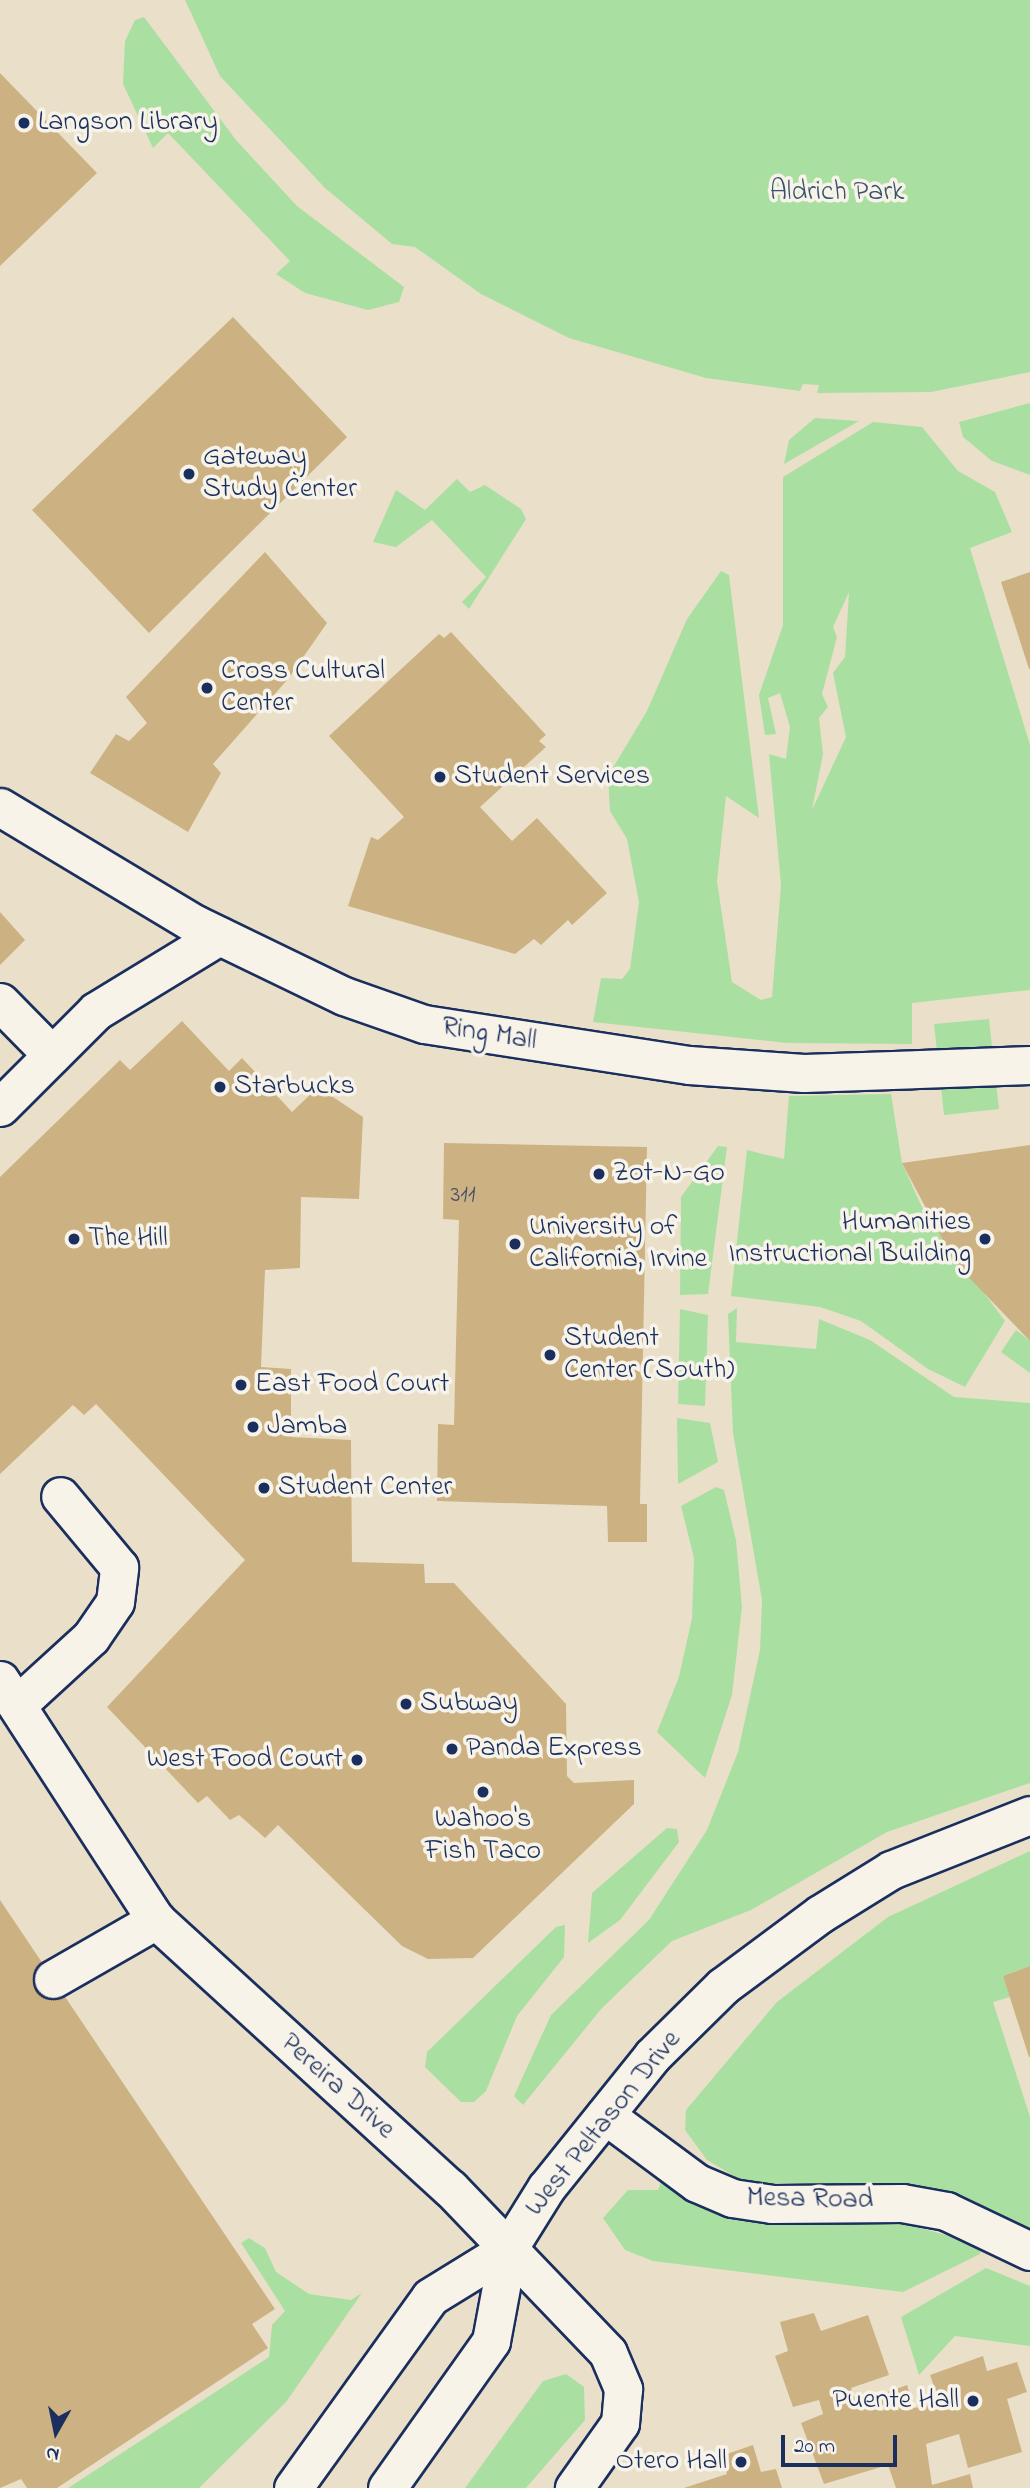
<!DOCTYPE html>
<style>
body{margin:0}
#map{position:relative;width:1030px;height:2488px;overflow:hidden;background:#f7f3e8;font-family:"Indie Flower",sans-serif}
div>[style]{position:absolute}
.built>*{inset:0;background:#eae0c9}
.green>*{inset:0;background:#aadfa2}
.building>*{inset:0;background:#ccb282}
.roads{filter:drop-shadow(2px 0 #1b2f5e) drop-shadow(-2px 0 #1b2f5e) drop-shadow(0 2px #1b2f5e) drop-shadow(0 -2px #1b2f5e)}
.minor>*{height:37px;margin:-18.5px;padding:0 18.5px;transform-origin:18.5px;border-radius:18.5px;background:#f7f3e8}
.dots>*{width:19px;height:19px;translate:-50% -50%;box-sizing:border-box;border:4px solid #f7f3e8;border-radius:50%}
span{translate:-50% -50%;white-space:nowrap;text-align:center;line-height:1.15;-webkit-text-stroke:7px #f7f3e8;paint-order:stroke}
.number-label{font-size:24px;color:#475067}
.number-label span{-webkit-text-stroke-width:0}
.poi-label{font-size:28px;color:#1b2f5e}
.left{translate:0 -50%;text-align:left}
.right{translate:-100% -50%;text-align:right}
.park-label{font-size:28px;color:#38526c}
.street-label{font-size:28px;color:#1b2f5e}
.north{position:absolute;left:21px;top:2397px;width:70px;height:70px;-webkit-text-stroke:5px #f7f3e8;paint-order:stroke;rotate:189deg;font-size:19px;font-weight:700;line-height:28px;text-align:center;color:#1b2f5e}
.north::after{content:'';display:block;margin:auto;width:24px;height:32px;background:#1b2f5e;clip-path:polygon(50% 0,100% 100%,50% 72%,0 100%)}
.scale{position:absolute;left:781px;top:2435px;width:116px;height:32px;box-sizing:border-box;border:4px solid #1b2f5e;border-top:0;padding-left:9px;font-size:21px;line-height:24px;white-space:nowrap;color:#1b2f5e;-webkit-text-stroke:5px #f7f3e8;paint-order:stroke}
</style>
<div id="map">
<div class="built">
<i style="clip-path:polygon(0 0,1030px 0,1030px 2488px,0 2488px)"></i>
</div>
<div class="green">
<i style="clip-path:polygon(185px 0,1030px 0,1030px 372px,931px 392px,817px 393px,819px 385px,803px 384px,800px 391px,706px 378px,569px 338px,481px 294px,415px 247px,392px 244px,325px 188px,220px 76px)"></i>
<i style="clip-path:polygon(144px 17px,236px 140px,297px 206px,404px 287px,399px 302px,368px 310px,305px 293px,276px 274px,290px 261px,168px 133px,153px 148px,123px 84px,125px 41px,135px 20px)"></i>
<i style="clip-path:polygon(1030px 403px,1030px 475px,992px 461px,963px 437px,959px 422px)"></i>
<i style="clip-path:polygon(815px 418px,859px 421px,784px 464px,789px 440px)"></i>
<i style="clip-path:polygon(evenodd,873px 422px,922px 427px,958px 471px,995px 492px,1012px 532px,970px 548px,1030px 745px,1030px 990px,912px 1003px,912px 1044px,787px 1043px,593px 1022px,601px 978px,622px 979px,630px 969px,639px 902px,627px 839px,610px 811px,608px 776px,647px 711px,687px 619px,721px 571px,729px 575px,759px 818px,726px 796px,717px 881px,732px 982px,761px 1000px,772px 997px,781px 885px,769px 754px,786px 759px,790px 727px,780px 693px,768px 698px,776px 734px,765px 735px,759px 695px,783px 625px,783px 477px,873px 422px,849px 592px,845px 657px,833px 673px,846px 737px,812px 810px,823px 754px,819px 718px,828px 707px,822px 694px,837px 637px,833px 627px,849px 592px)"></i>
<i style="clip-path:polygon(457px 479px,470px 492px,485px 485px,521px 509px,526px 519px,469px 609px,462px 602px,486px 577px,432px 520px,396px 547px,373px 542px,396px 490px,425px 510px)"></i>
<i style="clip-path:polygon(989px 1019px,992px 1047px,937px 1052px,934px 1024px)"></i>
<i style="clip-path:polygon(996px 1082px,999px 1109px,944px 1115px,941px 1087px)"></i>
<i style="clip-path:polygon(891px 1094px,902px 1163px,925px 1214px,1005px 1321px,965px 1387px,928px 1369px,861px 1321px,820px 1307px,731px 1296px,747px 1150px,784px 1159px,789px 1096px)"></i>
<i style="clip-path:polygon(718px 1146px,727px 1147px,708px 1294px,680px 1295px,681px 1197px)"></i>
<i style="clip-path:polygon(737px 1308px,736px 1342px,816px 1349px,819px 1319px,870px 1340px,954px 1397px,1030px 1403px,1030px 1783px,887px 1832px,751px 1910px,672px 1941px,602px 2008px,523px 2105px,514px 2096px,551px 2015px,649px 1920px,707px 1830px,738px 1752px,760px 1650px,762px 1600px,733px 1433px,728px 1314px)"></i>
<i style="clip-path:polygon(680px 1309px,708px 1315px,705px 1406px,678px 1404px)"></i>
<i style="clip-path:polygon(1016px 1330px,1030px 1341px,1030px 1373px,1001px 1352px)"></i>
<i style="clip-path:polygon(677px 1418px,710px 1423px,718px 1462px,678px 1484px)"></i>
<i style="clip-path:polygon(716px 1487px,724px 1490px,736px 1540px,742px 1607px,732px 1695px,705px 1778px,657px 1732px,679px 1677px,692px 1618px,694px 1558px,681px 1506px)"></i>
<i style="clip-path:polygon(667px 1828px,677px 1829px,679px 1842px,620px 1920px,588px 1943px,592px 1893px)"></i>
<i style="clip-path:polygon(1030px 1851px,1030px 1966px,1003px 1976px,1010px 1997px,993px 2002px,1030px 2117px,1030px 2233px,932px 2192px,892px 2184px,746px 2183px,707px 2160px,685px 2130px,686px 2110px,777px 2002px,888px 1917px)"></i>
<i style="clip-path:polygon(565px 1925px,564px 1957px,517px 2016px,486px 2091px,474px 2102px,461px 2102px,425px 2067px,427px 2052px,556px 1927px)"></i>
<i style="clip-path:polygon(662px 2180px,742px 2219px,891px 2220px,982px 2245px,980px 2254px,903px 2292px,653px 2261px,625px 2250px,603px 2218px,628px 2190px,658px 2190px)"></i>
<i style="clip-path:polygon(249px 2238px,265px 2248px,276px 2272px,309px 2294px,351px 2300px,362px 2293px,286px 2402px,199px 2488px,68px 2488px,269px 2357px,272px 2325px,285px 2311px,241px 2243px)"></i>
<i style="clip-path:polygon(986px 2268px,1030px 2286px,1030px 2346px,955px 2336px,919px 2375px,901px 2317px)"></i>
<i style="clip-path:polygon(566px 2374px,584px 2387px,585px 2420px,526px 2488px,465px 2488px,543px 2381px)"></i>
</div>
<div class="building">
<i style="clip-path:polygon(0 73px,97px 173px,0 266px)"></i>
<i style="clip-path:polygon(233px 317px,347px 437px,149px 633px,32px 510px)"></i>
<i style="clip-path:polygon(265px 552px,327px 623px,288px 679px,213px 764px,221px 773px,188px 832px,90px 773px,116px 734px,129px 741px,147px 723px,126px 697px)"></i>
<i style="clip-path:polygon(1030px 572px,1030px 669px,1029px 669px,1001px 582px)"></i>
<i style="clip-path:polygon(451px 632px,546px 735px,539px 741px,546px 747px,480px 807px,512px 841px,537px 818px,607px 893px,572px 925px,568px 920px,541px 945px,534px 939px,515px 954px,348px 906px,371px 837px,378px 840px,404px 817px,329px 736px,439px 634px,444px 638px)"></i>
<i style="clip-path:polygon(0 912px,25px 940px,0 965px)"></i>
<i style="clip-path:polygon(182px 1021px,229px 1071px,242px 1058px,292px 1112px,318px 1087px,363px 1117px,359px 1199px,301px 1197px,300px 1268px,265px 1270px,261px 1367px,291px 1369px,291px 1437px,351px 1440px,352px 1562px,424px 1564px,425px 1583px,454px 1583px,566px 1704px,567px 1776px,574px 1783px,634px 1780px,634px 1804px,473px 1958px,428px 1959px,402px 1946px,278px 1825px,265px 1838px,239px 1815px,230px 1820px,207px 1796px,198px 1803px,107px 1707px,245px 1560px,96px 1404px,84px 1415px,73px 1405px,0 1474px,0 1177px,120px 1060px,130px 1070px)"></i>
<i style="clip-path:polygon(444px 1143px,647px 1147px,640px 1504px,647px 1504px,647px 1542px,608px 1542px,607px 1506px,437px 1501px,438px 1424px,454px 1425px,459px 1220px,443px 1219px)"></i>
<i style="clip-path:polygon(1030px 1145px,1030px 1341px,955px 1263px,902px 1163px)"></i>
<i style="clip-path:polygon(0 1900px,275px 2309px,252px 2324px,268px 2348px,57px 2488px,27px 2488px,21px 2479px,0 2488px)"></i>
<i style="clip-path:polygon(1030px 1966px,1030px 2057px,1029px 2057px,1003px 1976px)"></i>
<i style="clip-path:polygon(814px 2313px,821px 2331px,868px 2315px,889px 2375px,851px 2388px,857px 2403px,907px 2385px,914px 2408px,940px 2403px,930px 2375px,983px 2356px,987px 2371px,1017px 2362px,1027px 2392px,1007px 2399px,1022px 2452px,968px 2468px,959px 2434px,926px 2444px,932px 2485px,970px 2474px,973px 2488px,896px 2488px,888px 2465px,824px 2484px,801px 2423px,823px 2414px,819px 2400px,793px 2407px,775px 2356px,788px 2351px,780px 2322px)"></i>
<i style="clip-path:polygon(753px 2445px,761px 2472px,776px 2469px,782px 2488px,684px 2488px,727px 2474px,721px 2456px)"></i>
</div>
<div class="roads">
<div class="minor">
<i style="left:0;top:807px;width:227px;rotate:31deg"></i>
<i style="left:195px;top:924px;width:165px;rotate:25.8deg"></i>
<i style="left:344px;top:996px;width:85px;rotate:19.3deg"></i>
<i style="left:424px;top:1024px;width:268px;rotate:8.8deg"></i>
<i style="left:689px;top:1065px;width:115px;rotate:4deg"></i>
<i style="left:804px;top:1073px;width:226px;rotate:-2deg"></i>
<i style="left:0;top:1002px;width:74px;rotate:45.5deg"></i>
<i style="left:0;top:1107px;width:136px;rotate:-45deg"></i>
<i style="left:96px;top:1011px;width:144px;rotate:-31.4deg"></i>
<i style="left:0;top:1680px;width:286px;rotate:57deg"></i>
<i style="left:156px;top:1920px;width:398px;rotate:42.4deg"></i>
<i style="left:450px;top:2188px;width:228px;rotate:46.2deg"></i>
<i style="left:608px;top:2353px;width:39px;rotate:67deg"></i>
<i style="left:623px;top:2389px;width:34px;rotate:95deg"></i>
<i style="left:620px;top:2423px;width:80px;rotate:125.3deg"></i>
<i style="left:19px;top:1703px;width:98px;rotate:-42.5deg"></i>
<i style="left:91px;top:1637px;width:42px;rotate:-55.6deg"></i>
<i style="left:115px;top:1602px;width:35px;rotate:-83deg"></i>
<i style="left:119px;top:1567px;width:92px;rotate:-129.7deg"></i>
<i style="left:53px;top:1979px;width:119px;rotate:-29.8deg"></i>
<i style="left:605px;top:2115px;width:114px;rotate:36.5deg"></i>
<i style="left:697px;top:2183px;width:38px;rotate:23deg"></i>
<i style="left:732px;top:2198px;width:40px;rotate:8.5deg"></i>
<i style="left:772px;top:2204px;width:130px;rotate:-0.4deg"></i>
<i style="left:902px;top:2203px;width:45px;rotate:10.3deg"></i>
<i style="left:946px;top:2211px;width:93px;rotate:25.5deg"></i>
<i style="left:293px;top:2488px;width:235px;rotate:-54.3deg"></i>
<i style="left:430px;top:2297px;width:92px;rotate:-31.6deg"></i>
<i style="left:387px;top:2488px;width:180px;rotate:-54.7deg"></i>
<i style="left:491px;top:2341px;width:94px;rotate:-79.5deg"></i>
<i style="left:508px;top:2249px;width:72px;rotate:-58.1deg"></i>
<i style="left:546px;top:2188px;width:169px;rotate:-51.2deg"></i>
<i style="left:652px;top:2056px;width:100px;rotate:-44.6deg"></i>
<i style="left:723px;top:1986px;width:121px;rotate:-36.6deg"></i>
<i style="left:820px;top:1914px;width:84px;rotate:-31.8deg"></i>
<i style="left:891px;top:1870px;width:149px;rotate:-21.6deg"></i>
</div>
</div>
<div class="dots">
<i style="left:24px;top:123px;background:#1b2f5e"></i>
<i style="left:189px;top:474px;background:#1b2f5e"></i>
<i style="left:207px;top:688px;background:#1b2f5e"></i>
<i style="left:440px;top:777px;background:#1b2f5e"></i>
<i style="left:220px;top:1087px;background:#1b2f5e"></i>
<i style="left:599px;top:1174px;background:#1b2f5e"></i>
<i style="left:74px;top:1239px;background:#1b2f5e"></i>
<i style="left:985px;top:1239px;background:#1b2f5e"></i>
<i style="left:515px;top:1244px;background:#1b2f5e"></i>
<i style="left:550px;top:1355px;background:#1b2f5e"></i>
<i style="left:241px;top:1385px;background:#1b2f5e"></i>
<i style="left:253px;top:1427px;background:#1b2f5e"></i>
<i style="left:264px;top:1488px;background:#1b2f5e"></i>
<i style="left:406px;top:1704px;background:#1b2f5e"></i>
<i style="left:452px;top:1749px;background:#1b2f5e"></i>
<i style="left:357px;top:1760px;background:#1b2f5e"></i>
<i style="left:483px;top:1792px;background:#1b2f5e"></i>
<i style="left:973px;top:2401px;background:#1b2f5e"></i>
<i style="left:741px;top:2462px;background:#1b2f5e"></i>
</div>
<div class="number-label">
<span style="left:463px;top:1196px">311</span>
</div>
<div class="poi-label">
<span class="left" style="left:38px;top:123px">Langson Library</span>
<span class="left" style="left:203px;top:474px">Gateway<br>Study Center</span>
<span class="left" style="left:221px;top:688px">Cross Cultural<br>Center</span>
<span class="left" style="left:454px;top:777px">Student Services</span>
<span class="left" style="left:234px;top:1087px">Starbucks</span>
<span class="left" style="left:613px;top:1174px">Zot-N-Go</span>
<span class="right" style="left:971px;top:1239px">Humanities<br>Instructional Building</span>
<span class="left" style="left:529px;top:1244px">University of<br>California, Irvine</span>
<span class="left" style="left:88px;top:1239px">The Hill</span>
<span class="left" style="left:564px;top:1355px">Student<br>Center (South)</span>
<span class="left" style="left:255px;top:1385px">East Food Court</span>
<span class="left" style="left:267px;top:1427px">Jamba</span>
<span class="left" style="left:278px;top:1488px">Student Center</span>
<span class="left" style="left:420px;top:1704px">Subway</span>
<span class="left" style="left:466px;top:1749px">Panda Express</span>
<span class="right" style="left:343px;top:1760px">West Food Court</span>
<span style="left:483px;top:1836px">Wahoo's<br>Fish Taco</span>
<span class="right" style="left:959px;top:2401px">Puente Hall</span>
<span class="right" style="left:727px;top:2462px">Otero Hall</span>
</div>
<div class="park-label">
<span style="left:837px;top:193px">Aldrich Park</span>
</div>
<div class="street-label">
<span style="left:489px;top:1035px;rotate:9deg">Ring Mall</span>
<span style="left:337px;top:2087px;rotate:42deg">Pereira Drive</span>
<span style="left:604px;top:2124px;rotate:-51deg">West Peltason Drive</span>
<span style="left:810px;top:2200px;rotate:1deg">Mesa Road</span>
</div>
<div class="north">N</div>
<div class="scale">20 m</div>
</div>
